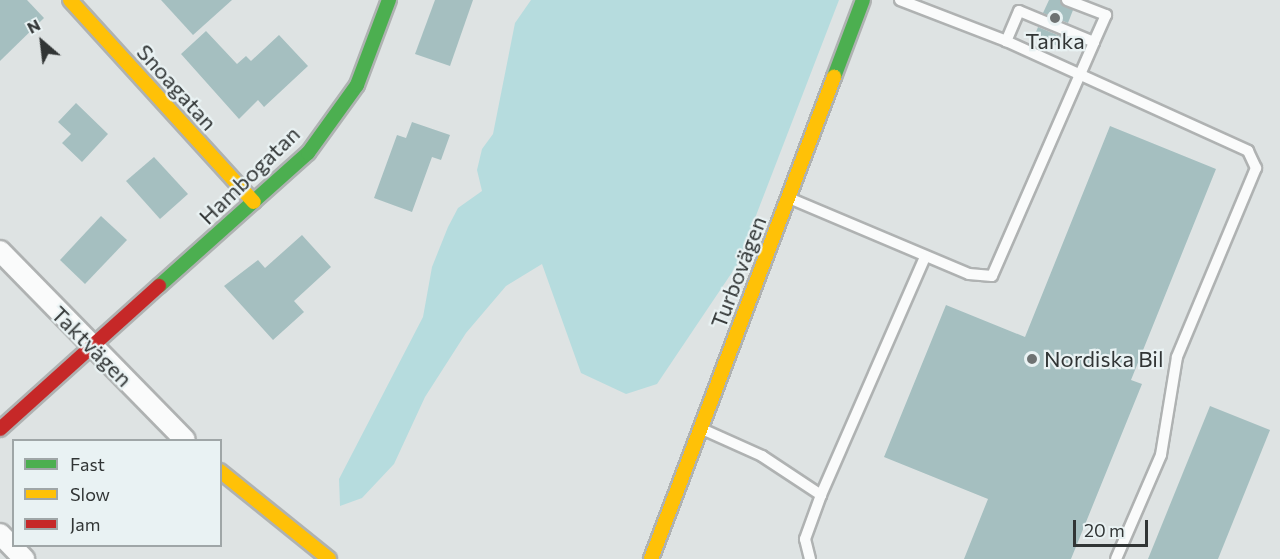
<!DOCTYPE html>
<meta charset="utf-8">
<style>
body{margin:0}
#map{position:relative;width:1280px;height:559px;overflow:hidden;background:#dee3e3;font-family:Commissioner,sans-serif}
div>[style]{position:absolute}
.green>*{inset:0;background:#b6dcde}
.building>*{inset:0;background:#a5bfc0}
.roads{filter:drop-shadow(2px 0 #afb2b2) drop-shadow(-2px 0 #afb2b2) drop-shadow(0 2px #afb2b2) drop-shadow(0 -2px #afb2b2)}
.lane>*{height:10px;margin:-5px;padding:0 5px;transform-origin:5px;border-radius:5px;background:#fafbfb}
.street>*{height:20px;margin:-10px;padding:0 10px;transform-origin:10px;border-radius:10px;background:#fafbfb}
.fast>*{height:14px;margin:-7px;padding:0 7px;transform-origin:7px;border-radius:7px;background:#4caf50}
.slow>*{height:14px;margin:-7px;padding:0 7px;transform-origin:7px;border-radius:7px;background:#ffc107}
.jam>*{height:14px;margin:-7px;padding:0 7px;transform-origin:7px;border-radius:7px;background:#c62828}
.dots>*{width:16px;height:16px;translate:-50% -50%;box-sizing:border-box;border:3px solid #e9f2f3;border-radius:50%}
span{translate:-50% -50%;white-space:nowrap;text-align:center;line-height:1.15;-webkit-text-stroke:4.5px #e9f2f3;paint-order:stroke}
.poi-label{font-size:22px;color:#313535}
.left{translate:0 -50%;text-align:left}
.street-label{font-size:22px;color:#313535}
.legend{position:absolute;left:12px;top:439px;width:210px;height:108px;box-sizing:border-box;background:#e9f2f3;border:2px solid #9fa6a7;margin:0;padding:8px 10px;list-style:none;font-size:18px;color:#313535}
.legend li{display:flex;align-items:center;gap:12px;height:30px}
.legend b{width:30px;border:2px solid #9fa6a7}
.north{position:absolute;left:12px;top:12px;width:60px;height:60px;-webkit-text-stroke:4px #e9f2f3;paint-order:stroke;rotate:332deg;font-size:16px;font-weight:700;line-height:24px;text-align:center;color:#313535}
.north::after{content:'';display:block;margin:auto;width:21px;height:27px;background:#313535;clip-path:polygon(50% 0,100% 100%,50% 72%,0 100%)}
.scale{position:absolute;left:1073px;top:520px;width:75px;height:27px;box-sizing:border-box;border:3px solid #313535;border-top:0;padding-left:8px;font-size:18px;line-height:21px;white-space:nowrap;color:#313535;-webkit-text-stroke:4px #e9f2f3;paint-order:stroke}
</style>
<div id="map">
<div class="green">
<i style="clip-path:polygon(531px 0,839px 0,737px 265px,657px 384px,626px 394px,581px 373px,542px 264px,506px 286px,466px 333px,425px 397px,394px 464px,362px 498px,340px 506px,339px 479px,423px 317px,432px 267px,448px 227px,458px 208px,482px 191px,477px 170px,482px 149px,493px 134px,515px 23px)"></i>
</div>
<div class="building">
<i style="clip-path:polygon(0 0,27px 0,44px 18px,0 61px)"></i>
<i style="clip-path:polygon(161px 0,232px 0,193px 35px)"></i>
<i style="clip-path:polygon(435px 0,473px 0,450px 66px,415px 54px)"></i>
<i style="clip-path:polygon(1049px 0,1060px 0,1073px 10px,1068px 23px,1043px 13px)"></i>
<i style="clip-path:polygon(1038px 27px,1062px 37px,1058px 46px,1034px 37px)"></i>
<i style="clip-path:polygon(206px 31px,237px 64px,246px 56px,251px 61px,279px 35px,308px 66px,264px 107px,258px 100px,239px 119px,181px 54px)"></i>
<i style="clip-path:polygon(76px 103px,108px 134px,82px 162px,62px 143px,71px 134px,58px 122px)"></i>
<i style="clip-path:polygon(412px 122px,450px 135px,441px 160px,432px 157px,412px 212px,374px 198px,397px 135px,406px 138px)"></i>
<i style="clip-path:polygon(1110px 126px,1216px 169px,1131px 380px,1142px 384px,1071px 559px,964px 559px,988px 499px,884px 457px,946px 305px,1025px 337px)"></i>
<i style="clip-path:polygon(154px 157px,188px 194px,160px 219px,126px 181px)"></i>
<i style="clip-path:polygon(101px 216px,127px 240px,85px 284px,60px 260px)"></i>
<i style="clip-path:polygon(302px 235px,331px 267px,294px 301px,304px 312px,273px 340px,224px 286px,258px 260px,265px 268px)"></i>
<i style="clip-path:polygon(1210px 406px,1270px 430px,1218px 559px,1148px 559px)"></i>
</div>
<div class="roads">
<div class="lane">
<i style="left:900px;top:0;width:114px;rotate:21.1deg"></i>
<i style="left:1006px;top:41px;width:266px;rotate:24.4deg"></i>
<i style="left:1248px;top:151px;width:19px;rotate:65deg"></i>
<i style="left:1256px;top:168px;width:205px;rotate:112.7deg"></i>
<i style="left:1177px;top:357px;width:99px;rotate:99.3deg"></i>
<i style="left:1161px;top:455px;width:113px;rotate:113.4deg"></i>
<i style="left:1067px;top:0;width:42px;rotate:21deg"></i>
<i style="left:1106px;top:15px;width:30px;rotate:114deg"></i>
<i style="left:789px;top:198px;width:195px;rotate:22.9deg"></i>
<i style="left:969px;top:274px;width:23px;rotate:5deg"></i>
<i style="left:992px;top:276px;width:255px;rotate:-66.4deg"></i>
<i style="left:1094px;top:42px;width:81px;rotate:-157.5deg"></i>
<i style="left:1019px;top:11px;width:33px;rotate:113deg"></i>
<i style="left:702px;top:429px;width:66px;rotate:24.2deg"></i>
<i style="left:762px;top:456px;width:71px;rotate:33.5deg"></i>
<i style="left:821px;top:495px;width:47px;rotate:110deg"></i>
<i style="left:805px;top:539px;width:21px;rotate:76deg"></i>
<i style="left:821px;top:495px;width:260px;rotate:-66.4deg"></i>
</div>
<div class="street">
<i style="left:0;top:251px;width:264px;rotate:45.6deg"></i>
<i style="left:0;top:534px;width:35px;rotate:46deg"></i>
</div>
<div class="fast">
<i style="left:834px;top:77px;width:82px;rotate:-69.4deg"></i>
<i style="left:159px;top:286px;width:200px;rotate:-41.8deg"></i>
<i style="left:308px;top:153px;width:84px;rotate:-54.2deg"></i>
<i style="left:357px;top:85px;width:91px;rotate:-69.4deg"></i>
</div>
<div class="slow">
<i style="left:70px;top:0;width:273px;rotate:47.7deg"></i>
<i style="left:220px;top:471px;width:140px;rotate:38.9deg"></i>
<i style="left:651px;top:559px;width:516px;rotate:-69.21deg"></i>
</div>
<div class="jam">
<i style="left:0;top:429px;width:214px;rotate:-42deg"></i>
</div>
</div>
<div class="dots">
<i style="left:1055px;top:18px;background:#6e7272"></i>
<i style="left:1032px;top:359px;background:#6e7272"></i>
</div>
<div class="poi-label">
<span style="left:1055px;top:41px">Tanka</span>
<span class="left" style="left:1044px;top:359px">Nordiska Bil</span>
</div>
<div class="street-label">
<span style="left:177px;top:87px;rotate:48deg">Snoagatan</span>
<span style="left:249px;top:175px;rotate:-44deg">Hambogatan</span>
<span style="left:738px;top:272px;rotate:-69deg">Turbovägen</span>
<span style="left:92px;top:346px;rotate:45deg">Taktvägen</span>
</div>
<ul class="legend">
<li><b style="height:8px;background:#4caf50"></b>Fast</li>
<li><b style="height:8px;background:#ffc107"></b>Slow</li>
<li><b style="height:8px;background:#c62828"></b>Jam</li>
</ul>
<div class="north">N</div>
<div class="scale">20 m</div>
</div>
